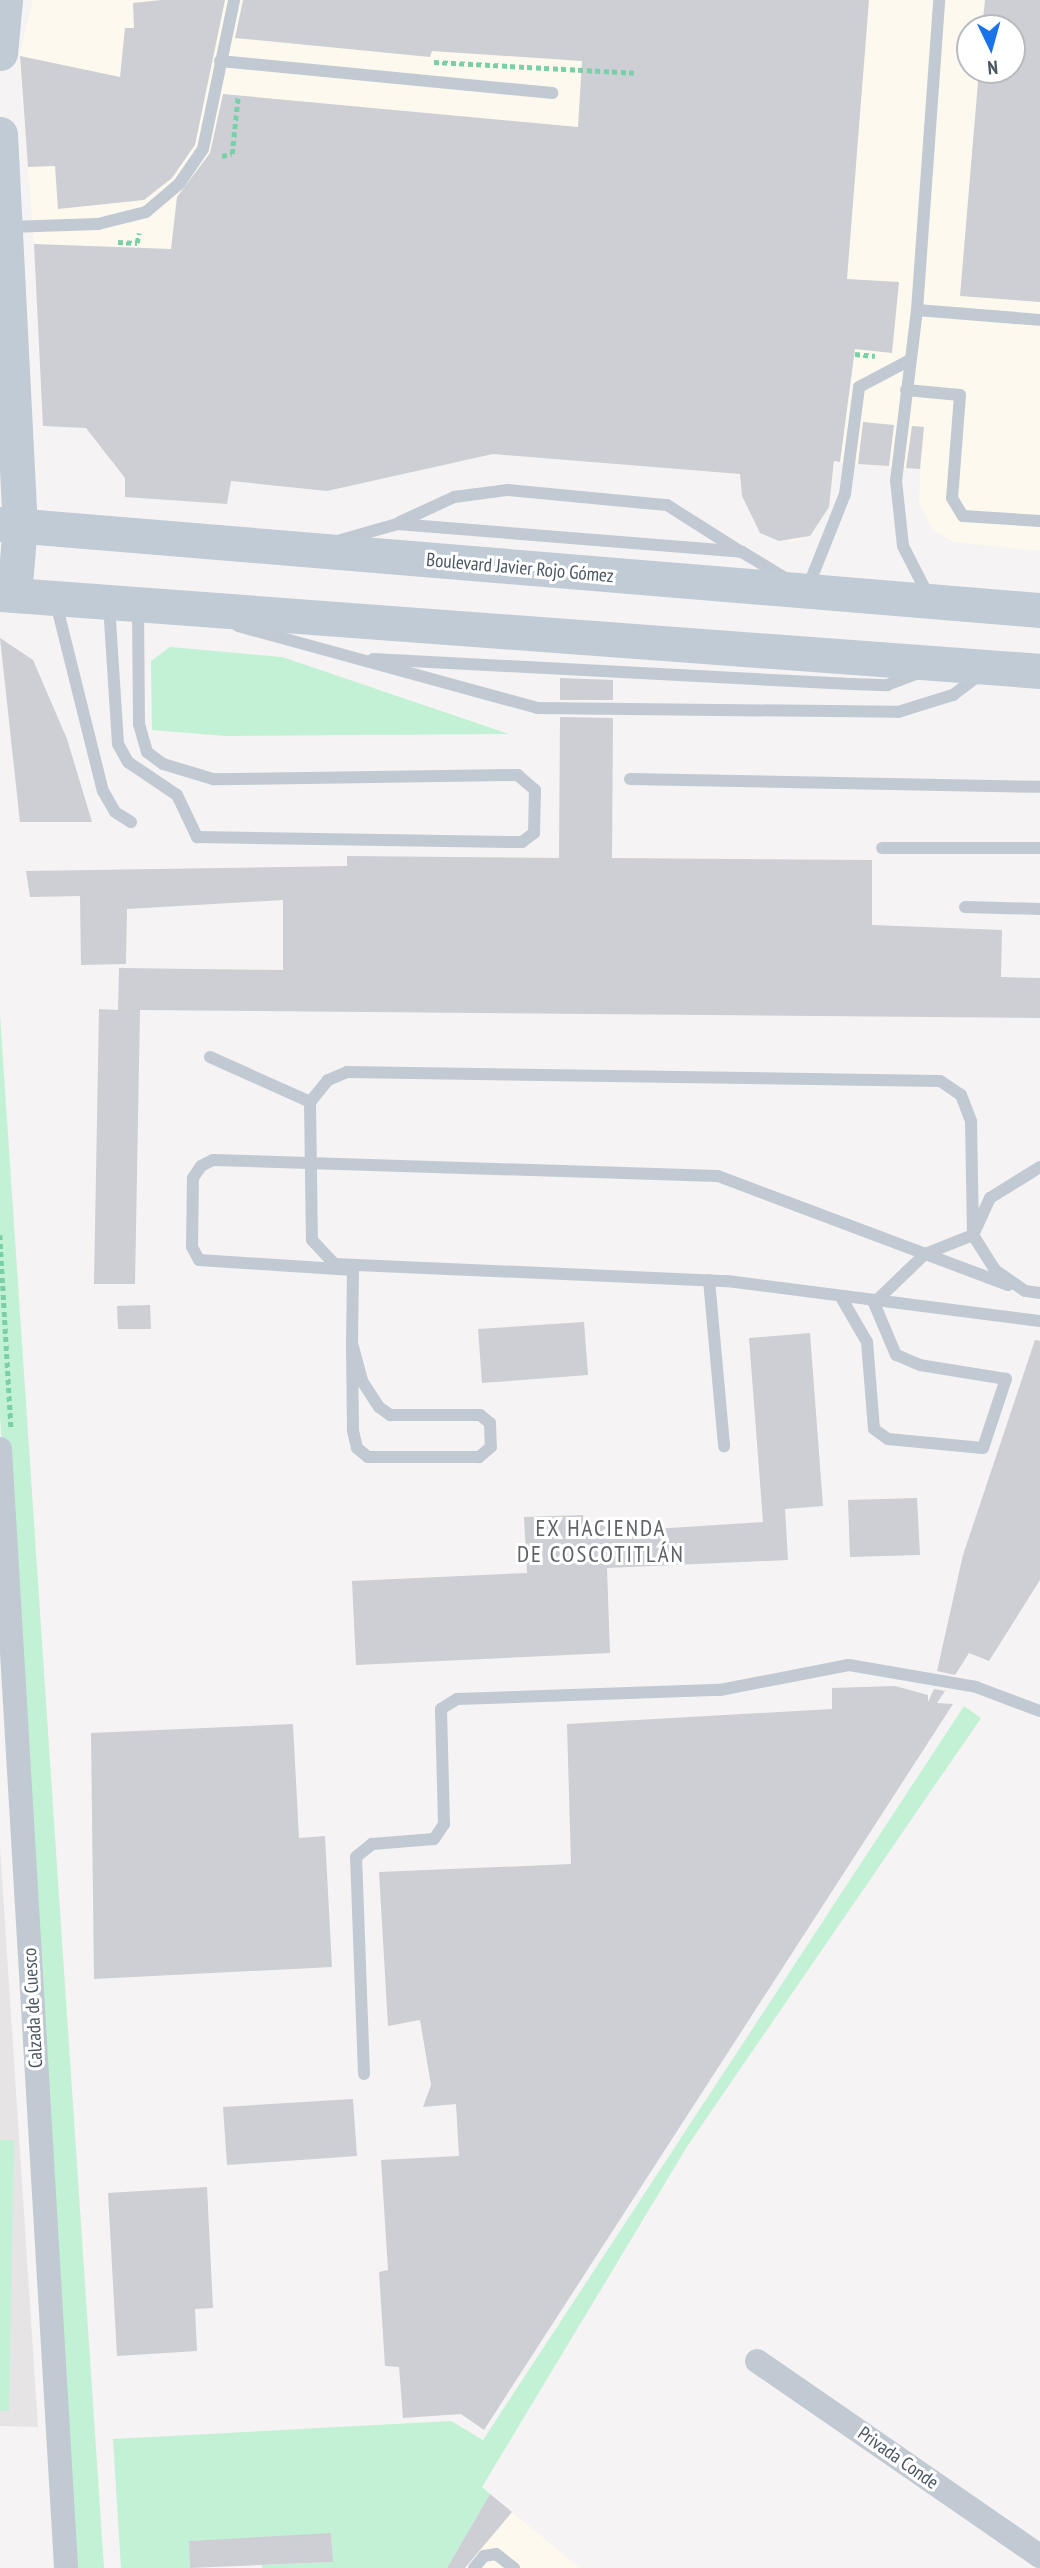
<!DOCTYPE html>
<meta charset="utf-8">
<style>
body{margin:0}
#map{position:relative;width:1040px;height:2568px;overflow:hidden;background:#f5f3f3;font-family:"PT Sans Narrow",sans-serif}
div>[style]{position:absolute}
.commercial>*{inset:0;background:#fdf9ef}
.education>*{inset:0;background:#e6e4e5}
.green>*{inset:0;background:#c3f1d5}
.building>*{inset:0;background:#cdcfd5}
.path>*{height:4.5px;margin-top:-2.25px;transform-origin:0;background:repeating-linear-gradient(90deg,#7ad0a6 0 5px,transparent 0 8.5px)}
.lane>*{height:12px;margin:-6px;padding:0 6px;transform-origin:6px;border-radius:6px;background:#c1cad2}
.street>*{height:24px;margin:-12px;padding:0 12px;transform-origin:12px;border-radius:12px;background:#c1cad2}
.secondary>*{height:35px;margin:-17.5px;padding:0 17.5px;transform-origin:17.5px;border-radius:17.5px;background:#c1cbd6}
span{translate:-50% -50%;white-space:nowrap;text-align:center;line-height:1.15;-webkit-text-stroke:6px #fff;paint-order:stroke}
.street-label{font-size:19px;color:#4a5661}
.quarter-label{font-size:23px;color:#5f6368;letter-spacing:2px}
.north{position:absolute;left:956px;top:14px;width:70px;height:70px;box-sizing:border-box;background:#fff;border:2px solid #b7bbc0;border-radius:50%;rotate:175deg;font-size:19px;font-weight:700;line-height:28px;text-align:center;color:#4a5661}
.north::after{content:'';display:block;margin:auto;width:24px;height:32px;background:#1a73e8;clip-path:polygon(50% 0,100% 100%,50% 72%,0 100%)}
</style>
<div id="map">
<div class="commercial">
<i style="clip-path:polygon(evenodd,33px 0,1040px 0,1040px 551px,954px 542px,933px 531px,919px 502px,920px 469px,835px 462px,829px 507px,810px 536px,792px 542px,760px 533px,742px 496px,740px 474px,493px 454px,327px 491px,231px 481px,227px 504px,155px 499px,141px 248px,34px 244px,19px 56px,33px 0,970px 28px,1012px 28px,1012px 70px,970px 70px,970px 28px)"></i>
<i style="clip-path:polygon(490px 2494px,580px 2568px,447px 2568px)"></i>
</div>
<div class="education">
<i style="clip-path:polygon(0 1847px,38px 2427px,0 2426px)"></i>
</div>
<div class="green">
<i style="clip-path:polygon(170px 647px,282px 657px,509px 734px,225px 736px,152px 730px,151px 661px)"></i>
<i style="clip-path:polygon(0 1015px,104px 2568px,69px 2568px,0 1416px)"></i>
<i style="clip-path:polygon(evenodd,964px 1706px,981px 1718px,688px 2145px,482px 2487px,490px 2494px,447px 2568px,262px 2568px,260px 2538px,189px 2541px,190px 2568px,121px 2568px,113px 2439px,451px 2421px,483px 2440px,964px 1706px,331px 2534px,333px 2562px,265px 2565px,264px 2537px,331px 2534px)"></i>
<i style="clip-path:polygon(0 2140px,14px 2140px,9px 2411px,0 2411px)"></i>
</div>
<div class="building">
<i style="clip-path:polygon(161px 0,225px 0,195px 145px,172px 178px,144px 200px,58px 209px,55px 166px,28px 167px,20px 56px,120px 77px,125px 28px,134px 28px,133px 3px)"></i>
<i style="clip-path:polygon(243px 0,869px 0,847px 279px,899px 282px,892px 353px,855px 349px,840px 462px,834px 461px,829px 507px,810px 536px,779px 541px,760px 533px,742px 496px,740px 474px,493px 454px,327px 491px,231px 481px,227px 504px,125px 497px,125px 478px,86px 428px,43px 426px,34px 244px,171px 249px,177px 197px,210px 153px,223px 94px,578px 127px,582px 61px,432px 51px,430px 57px,235px 38px)"></i>
<i style="clip-path:polygon(985px 0,1040px 0,1040px 302px,960px 296px,979px 70px,1012px 70px,1012px 28px,982px 28px)"></i>
<i style="clip-path:polygon(863px 422px,894px 425px,889px 466px,858px 464px)"></i>
<i style="clip-path:polygon(912px 426px,924px 427px,920px 469px,906px 468px)"></i>
<i style="clip-path:polygon(0 638px,33px 660px,67px 739px,92px 822px,20px 822px)"></i>
<i style="clip-path:polygon(560px 678px,613px 680px,613px 700px,560px 700px)"></i>
<i style="clip-path:polygon(560px 717px,613px 718px,612px 858px,872px 860px,872px 925px,1002px 930px,1001px 977px,1040px 978px,1040px 1018px,140px 1010px,135px 1284px,94px 1284px,99px 1009px,118px 1010px,119px 968px,283px 970px,283px 900px,127px 909px,126px 964px,81px 965px,80px 896px,30px 897px,26px 871px,347px 866px,347px 856px,559px 858px)"></i>
<i style="clip-path:polygon(150px 1305px,151px 1329px,118px 1329px,117px 1306px)"></i>
<i style="clip-path:polygon(584px 1322px,588px 1375px,482px 1383px,478px 1329px)"></i>
<i style="clip-path:polygon(810px 1333px,823px 1506px,785px 1509px,788px 1560px,607px 1568px,610px 1653px,356px 1665px,352px 1581px,527px 1573px,524px 1517px,583px 1515px,583px 1526px,608px 1525px,608px 1532px,763px 1522px,749px 1338px)"></i>
<i style="clip-path:polygon(1035px 1340px,1040px 1341px,1040px 1580px,989px 1661px,969px 1653px,955px 1675px,937px 1671px,963px 1555px)"></i>
<i style="clip-path:polygon(917px 1498px,920px 1555px,850px 1557px,848px 1500px)"></i>
<i style="clip-path:polygon(895px 1686px,928px 1695px,928px 1702px,934px 1689px,945px 1691px,937px 1703px,953px 1704px,484px 2430px,461px 2414px,403px 2418px,399px 2367px,385px 2366px,379px 2272px,388px 2270px,381px 2160px,459px 2156px,456px 2104px,423px 2107px,431px 2085px,420px 2020px,388px 2026px,379px 1872px,571px 1864px,567px 1724px,832px 1709px,832px 1688px)"></i>
<i style="clip-path:polygon(293px 1724px,299px 1838px,325px 1836px,332px 1967px,94px 1979px,91px 1733px)"></i>
<i style="clip-path:polygon(353px 2099px,357px 2156px,227px 2165px,223px 2107px)"></i>
<i style="clip-path:polygon(207px 2187px,213px 2308px,195px 2309px,197px 2351px,117px 2356px,108px 2193px)"></i>
<i style="clip-path:polygon(490px 2494px,512px 2512px,465px 2568px,447px 2568px)"></i>
<i style="clip-path:polygon(331px 2533px,333px 2562px,190px 2568px,189px 2541px)"></i>
</div>
<div class="path">
<i style="left:434px;top:62px;width:200px;rotate:3.1deg"></i>
<i style="left:222px;top:156px;width:10px;rotate:-11deg"></i>
<i style="left:232px;top:154px;width:58px;rotate:-84.1deg"></i>
<i style="left:118px;top:242px;width:19px;rotate:3deg"></i>
<i style="left:137px;top:243px;width:10px;rotate:-79deg"></i>
<i style="left:855px;top:354px;width:20px;rotate:6deg"></i>
<i style="left:0;top:1235px;width:193px;rotate:86.7deg"></i>
</div>
<div class="lane">
<i style="left:220px;top:61px;width:334px;rotate:5.5deg"></i>
<i style="left:8px;top:227px;width:90px;rotate:-1.9deg"></i>
<i style="left:98px;top:224px;width:49px;rotate:-14deg"></i>
<i style="left:146px;top:212px;width:43px;rotate:-40.3deg"></i>
<i style="left:179px;top:184px;width:42px;rotate:-55.6deg"></i>
<i style="left:203px;top:149px;width:152px;rotate:-78.2deg"></i>
<i style="left:917px;top:310px;width:123px;rotate:4.6deg"></i>
<i style="left:906px;top:390px;width:54px;rotate:5.3deg"></i>
<i style="left:960px;top:395px;width:103px;rotate:94.4deg"></i>
<i style="left:952px;top:498px;width:21px;rotate:59deg"></i>
<i style="left:963px;top:516px;width:77px;rotate:3.7deg"></i>
<i style="left:400px;top:522px;width:60px;rotate:-24.8deg"></i>
<i style="left:454px;top:497px;width:53px;rotate:-7.5deg"></i>
<i style="left:507px;top:490px;width:161px;rotate:5.4deg"></i>
<i style="left:667px;top:505px;width:88px;rotate:32.4deg"></i>
<i style="left:341px;top:540px;width:58px;rotate:-15.9deg"></i>
<i style="left:397px;top:524px;width:346px;rotate:4.6deg"></i>
<i style="left:742px;top:552px;width:50px;rotate:31.2deg"></i>
<i style="left:808px;top:587px;width:100px;rotate:-68.3deg"></i>
<i style="left:845px;top:494px;width:108px;rotate:-82.5deg"></i>
<i style="left:859px;top:387px;width:58px;rotate:-27.9deg"></i>
<i style="left:929px;top:597px;width:57px;rotate:-117deg"></i>
<i style="left:903px;top:546px;width:65px;rotate:-96.1deg"></i>
<i style="left:896px;top:481px;width:172px;rotate:-83deg"></i>
<i style="left:917px;top:310px;width:311px;rotate:-85.9deg"></i>
<i style="left:55px;top:599px;width:198px;rotate:76deg"></i>
<i style="left:103px;top:791px;width:24px;rotate:60deg"></i>
<i style="left:115px;top:812px;width:19px;rotate:32deg"></i>
<i style="left:109px;top:605px;width:139px;rotate:86.3deg"></i>
<i style="left:118px;top:744px;width:21px;rotate:61deg"></i>
<i style="left:128px;top:762px;width:59px;rotate:34deg"></i>
<i style="left:177px;top:795px;width:47px;rotate:64.5deg"></i>
<i style="left:197px;top:837px;width:325px;rotate:0.9deg"></i>
<i style="left:522px;top:842px;width:15px;rotate:-37deg"></i>
<i style="left:534px;top:833px;width:43px;rotate:-88.7deg"></i>
<i style="left:535px;top:790px;width:23px;rotate:-139deg"></i>
<i style="left:518px;top:775px;width:305px;rotate:179.2deg"></i>
<i style="left:213px;top:779px;width:52px;rotate:-163.3deg"></i>
<i style="left:163px;top:764px;width:20px;rotate:-143deg"></i>
<i style="left:147px;top:752px;width:29px;rotate:-106deg"></i>
<i style="left:139px;top:724px;width:116px;rotate:-90.5deg"></i>
<i style="left:238px;top:626px;width:310px;rotate:15.3deg"></i>
<i style="left:537px;top:708px;width:361px;rotate:0.6deg"></i>
<i style="left:898px;top:712px;width:58px;rotate:-17.2deg"></i>
<i style="left:953px;top:695px;width:34px;rotate:-37deg"></i>
<i style="left:373px;top:659px;width:479px;rotate:3deg"></i>
<i style="left:851px;top:684px;width:36px;rotate:2deg"></i>
<i style="left:887px;top:685px;width:34px;rotate:-21deg"></i>
<i style="left:630px;top:779px;width:410px;rotate:1.1deg"></i>
<i style="left:882px;top:848px;width:158px"></i>
<i style="left:965px;top:907px;width:75px;rotate:1.5deg"></i>
<i style="left:210px;top:1057px;width:110px;rotate:24.2deg"></i>
<i style="left:709px;top:1280px;width:167px;rotate:84.8deg"></i>
<i style="left:1040px;top:1293px;width:15px;rotate:-172deg"></i>
<i style="left:1025px;top:1291px;width:37px;rotate:-145deg"></i>
<i style="left:995px;top:1270px;width:41px;rotate:-122.2deg"></i>
<i style="left:973px;top:1235px;width:114px;rotate:-91deg"></i>
<i style="left:971px;top:1121px;width:28px;rotate:-111deg"></i>
<i style="left:961px;top:1095px;width:25px;rotate:-146deg"></i>
<i style="left:940px;top:1081px;width:593px;rotate:-179.13deg"></i>
<i style="left:347px;top:1072px;width:21px;rotate:157deg"></i>
<i style="left:328px;top:1080px;width:28px;rotate:129deg"></i>
<i style="left:310px;top:1102px;width:138px;rotate:89.2deg"></i>
<i style="left:312px;top:1240px;width:33px;rotate:47deg"></i>
<i style="left:334px;top:1264px;width:393px;rotate:2.5deg"></i>
<i style="left:727px;top:1281px;width:316px;rotate:7.3deg"></i>
<i style="left:842px;top:1299px;width:50px;rotate:59.8deg"></i>
<i style="left:867px;top:1342px;width:87px;rotate:85.4deg"></i>
<i style="left:874px;top:1429px;width:17px;rotate:36deg"></i>
<i style="left:888px;top:1439px;width:95px;rotate:5.4deg"></i>
<i style="left:983px;top:1448px;width:73px;rotate:-71.6deg"></i>
<i style="left:1006px;top:1379px;width:87px;rotate:-170.8deg"></i>
<i style="left:920px;top:1365px;width:26px;rotate:-157deg"></i>
<i style="left:896px;top:1355px;width:56px;rotate:-112.9deg"></i>
<i style="left:874px;top:1303px;width:71px;rotate:-43.9deg"></i>
<i style="left:925px;top:1254px;width:52px;rotate:-21.6deg"></i>
<i style="left:973px;top:1235px;width:41px;rotate:-65.3deg"></i>
<i style="left:990px;top:1198px;width:59px;rotate:-31.8deg"></i>
<i style="left:352px;top:1343px;width:39px;rotate:75deg"></i>
<i style="left:362px;top:1381px;width:31px;rotate:57deg"></i>
<i style="left:379px;top:1407px;width:14px;rotate:36deg"></i>
<i style="left:390px;top:1415px;width:90px"></i>
<i style="left:480px;top:1415px;width:13px;rotate:39deg"></i>
<i style="left:490px;top:1423px;width:24px;rotate:88deg"></i>
<i style="left:491px;top:1447px;width:16px;rotate:140deg"></i>
<i style="left:479px;top:1457px;width:111px;rotate:180deg"></i>
<i style="left:368px;top:1457px;width:14px;rotate:-141deg"></i>
<i style="left:357px;top:1448px;width:18px;rotate:-103deg"></i>
<i style="left:353px;top:1430px;width:87px;rotate:-90.7deg"></i>
<i style="left:352px;top:1343px;width:73px;rotate:-89.2deg"></i>
<i style="left:353px;top:1270px;width:154px;rotate:-176.3deg"></i>
<i style="left:199px;top:1260px;width:15px;rotate:-118deg"></i>
<i style="left:192px;top:1247px;width:69px;rotate:-89.2deg"></i>
<i style="left:193px;top:1178px;width:14px;rotate:-56deg"></i>
<i style="left:201px;top:1166px;width:13px;rotate:-27deg"></i>
<i style="left:213px;top:1160px;width:505px;rotate:1.81deg"></i>
<i style="left:718px;top:1176px;width:310px;rotate:20.6deg"></i>
<i style="left:364px;top:2074px;width:217px;rotate:-92.1deg"></i>
<i style="left:356px;top:1857px;width:21px;rotate:-39deg"></i>
<i style="left:372px;top:1844px;width:62px;rotate:-4.6deg"></i>
<i style="left:434px;top:1839px;width:18px;rotate:-56deg"></i>
<i style="left:444px;top:1824px;width:115px;rotate:-91.5deg"></i>
<i style="left:441px;top:1709px;width:19px;rotate:-32deg"></i>
<i style="left:457px;top:1699px;width:263px;rotate:-2deg"></i>
<i style="left:720px;top:1690px;width:131px;rotate:-11deg"></i>
<i style="left:849px;top:1665px;width:129px;rotate:9.8deg"></i>
<i style="left:976px;top:1687px;width:68px;rotate:20.6deg"></i>
<i style="left:474px;top:2568px;width:16px;rotate:-50deg"></i>
<i style="left:484px;top:2556px;width:12px;rotate:-9deg"></i>
<i style="left:496px;top:2554px;width:23px;rotate:38deg"></i>
</div>
<div class="street">
<i style="left:0;top:1449px;width:1121px;rotate:86.62deg"></i>
<i style="left:757px;top:2361px;width:344px;rotate:34.6deg"></i>
</div>
<div class="secondary">
<i style="left:0;top:53px;width:53px;rotate:-84.6deg"></i>
<i style="left:0;top:134px;width:392px;rotate:87.1deg"></i>
<i style="left:20px;top:525px;width:70px;rotate:94.9deg"></i>
<i style="left:0;top:524px;width:1044px;rotate:4.73deg"></i>
<i style="left:0;top:594px;width:1043px;rotate:4.23deg"></i>
</div>
<div class="street-label">
<span style="left:520px;top:568px;rotate:5deg">Boulevard Javier Rojo Gómez</span>
<span style="left:33px;top:2008px;rotate:-93deg">Calzada de Cuesco</span>
<span style="left:898px;top:2458px;rotate:35deg">Privada Conde</span>
</div>
<div class="quarter-label">
<span style="left:601px;top:1541px">EX HACIENDA<br>DE COSCOTITLÁN</span>
</div>
<div class="north">N</div>
</div>
